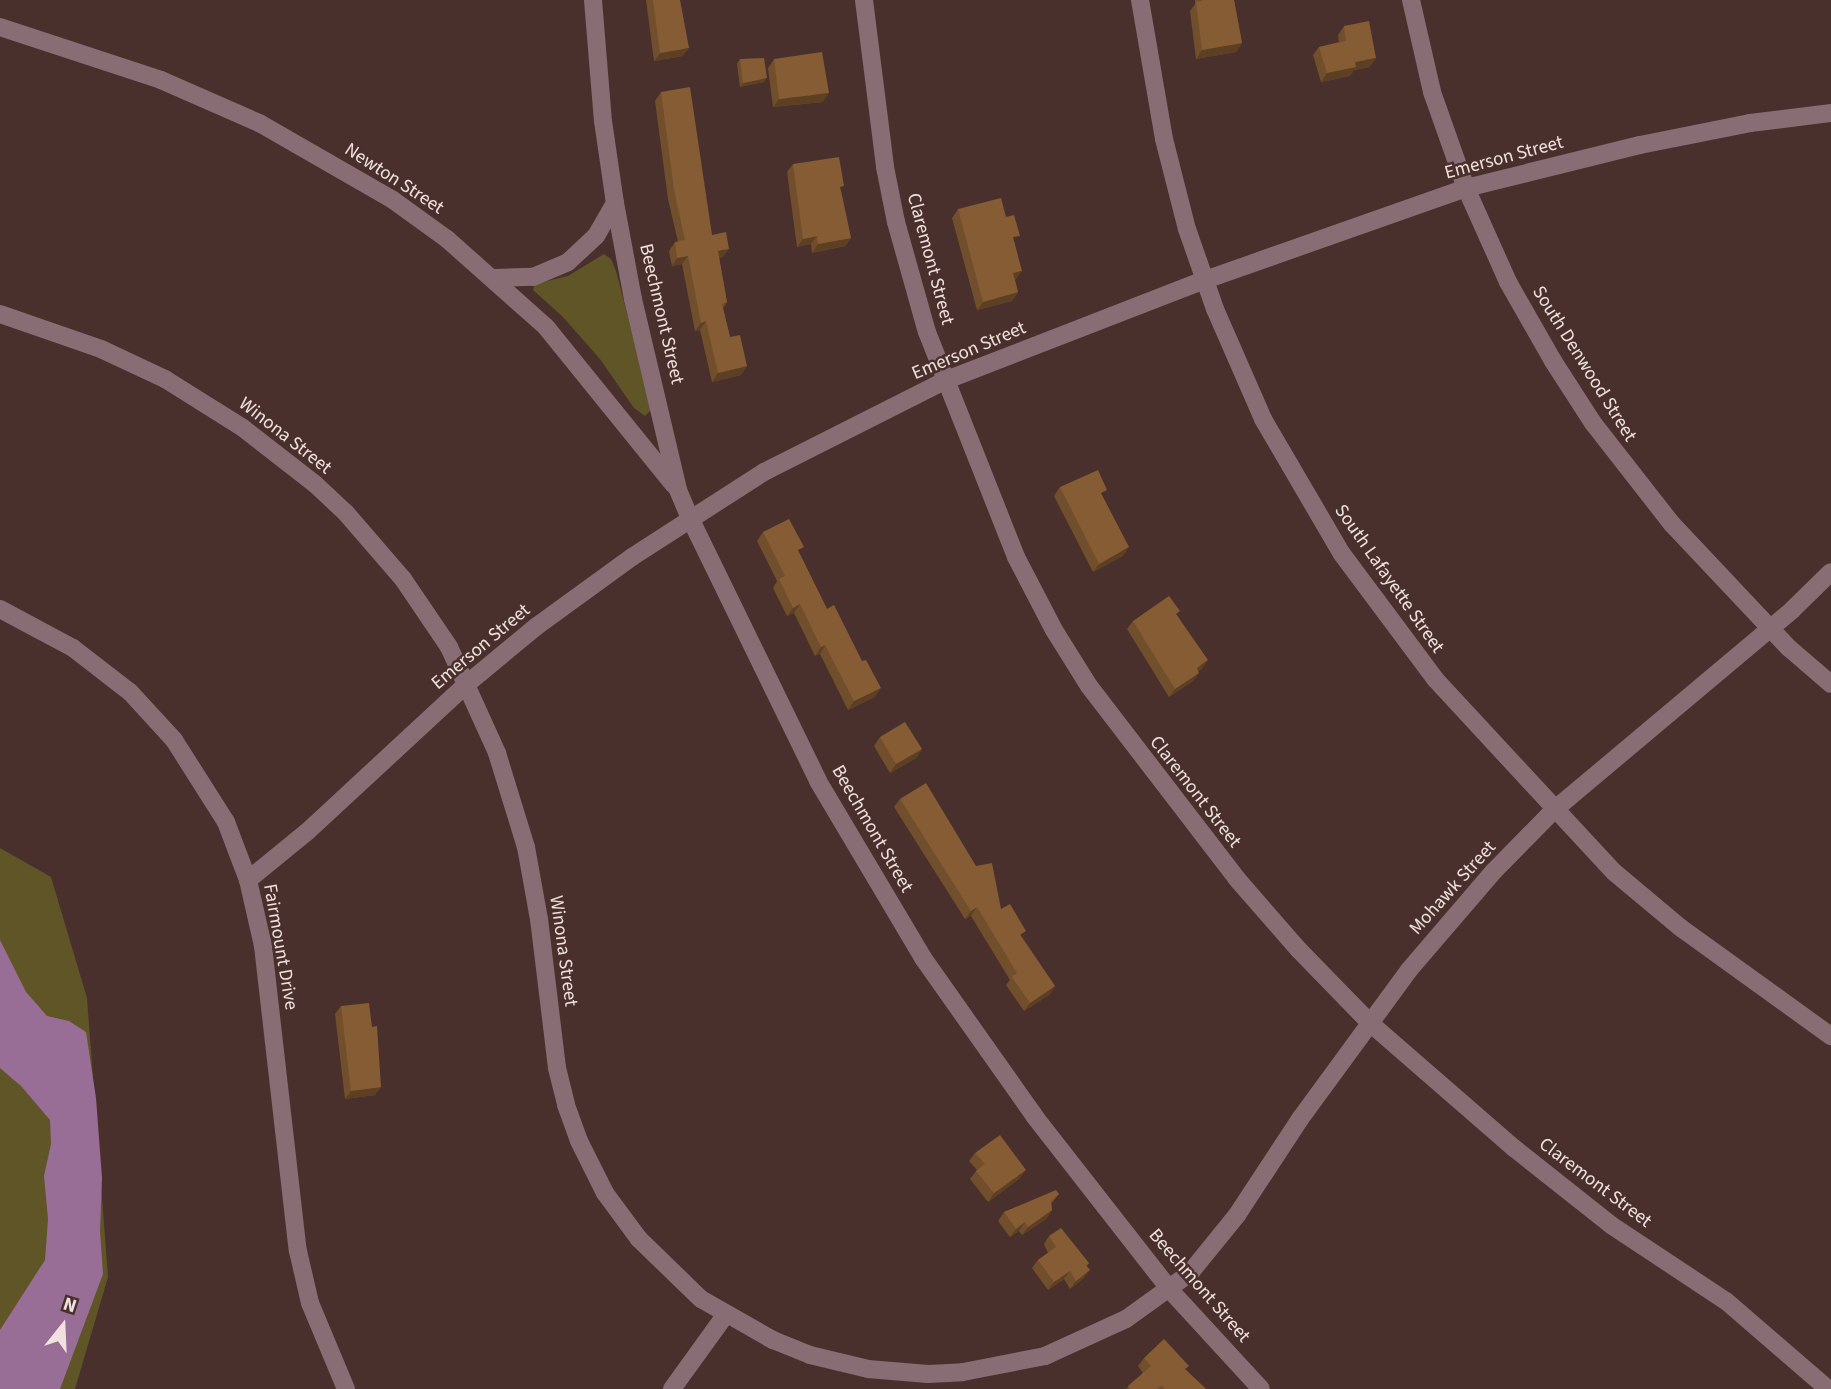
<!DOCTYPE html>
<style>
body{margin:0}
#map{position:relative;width:1831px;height:1389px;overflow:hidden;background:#49302c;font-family:"Source Sans 3",sans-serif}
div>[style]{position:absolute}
.green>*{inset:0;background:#605527}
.water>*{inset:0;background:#996e96}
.minor>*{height:18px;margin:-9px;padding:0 9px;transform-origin:9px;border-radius:9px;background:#886d74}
.wall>*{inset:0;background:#724f2c}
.shaded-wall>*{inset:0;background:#5d4024}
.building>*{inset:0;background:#855c33}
span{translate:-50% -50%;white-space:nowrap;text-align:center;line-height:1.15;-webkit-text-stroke:5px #49302c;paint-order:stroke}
.street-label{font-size:19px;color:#f1e1de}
.north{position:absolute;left:28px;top:1291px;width:70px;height:70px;-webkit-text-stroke:5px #49302c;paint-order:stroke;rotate:18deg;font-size:19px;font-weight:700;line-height:28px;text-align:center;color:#f1e1de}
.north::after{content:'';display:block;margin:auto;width:24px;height:32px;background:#f1e1de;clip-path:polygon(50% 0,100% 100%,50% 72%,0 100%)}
</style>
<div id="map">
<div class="green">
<i style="clip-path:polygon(604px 254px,611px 259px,616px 271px,650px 402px,650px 411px,645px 416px,634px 408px,600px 359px,562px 316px,533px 290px,535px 284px,568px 276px)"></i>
<i style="clip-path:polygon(0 848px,51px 877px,87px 998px,108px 1277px,75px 1389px,0 1389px)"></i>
</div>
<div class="water">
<i style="clip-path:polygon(0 940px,26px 992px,47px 1016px,69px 1021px,86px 1032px,96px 1098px,102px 1178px,100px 1231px,103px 1274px,60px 1389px,0 1389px,0 1330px,45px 1260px,48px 1219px,44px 1176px,51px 1144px,50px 1120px,21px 1086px,0 1068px)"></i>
</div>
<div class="minor">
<i style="left:593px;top:0;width:121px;rotate:85.3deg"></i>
<i style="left:603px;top:121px;width:83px;rotate:81.7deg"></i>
<i style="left:615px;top:203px;width:98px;rotate:79.4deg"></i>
<i style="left:633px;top:299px;width:196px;rotate:76.7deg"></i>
<i style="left:678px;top:490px;width:30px;rotate:67deg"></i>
<i style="left:690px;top:518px;width:292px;rotate:64deg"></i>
<i style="left:818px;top:781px;width:206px;rotate:59.3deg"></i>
<i style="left:923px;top:958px;width:194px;rotate:54.8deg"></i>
<i style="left:1035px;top:1117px;width:219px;rotate:52deg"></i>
<i style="left:1170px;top:1290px;width:134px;rotate:47.4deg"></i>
<i style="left:864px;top:0;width:168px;rotate:82.8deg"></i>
<i style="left:885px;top:167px;width:56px;rotate:78.7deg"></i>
<i style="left:896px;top:222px;width:114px;rotate:74.3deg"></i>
<i style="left:927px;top:332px;width:242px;rotate:68.4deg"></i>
<i style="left:1016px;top:557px;width:82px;rotate:62.5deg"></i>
<i style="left:1054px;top:630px;width:66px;rotate:58deg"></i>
<i style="left:1089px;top:686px;width:243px;rotate:52.5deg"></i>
<i style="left:1237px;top:879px;width:94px;rotate:48.9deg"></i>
<i style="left:1299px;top:950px;width:102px;rotate:45.8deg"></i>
<i style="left:1370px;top:1023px;width:191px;rotate:41deg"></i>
<i style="left:1514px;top:1148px;width:124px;rotate:38.4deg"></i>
<i style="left:1611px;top:1225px;width:138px;rotate:33.5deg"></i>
<i style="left:1726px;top:1301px;width:135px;rotate:40.8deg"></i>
<i style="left:1140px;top:0;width:141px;rotate:80.2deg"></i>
<i style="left:1164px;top:139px;width:93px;rotate:75.7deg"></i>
<i style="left:1187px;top:229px;width:85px;rotate:70.7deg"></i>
<i style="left:1215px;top:309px;width:120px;rotate:66.4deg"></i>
<i style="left:1263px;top:419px;width:156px;rotate:59.7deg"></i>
<i style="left:1342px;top:554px;width:157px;rotate:53.3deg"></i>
<i style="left:1436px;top:680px;width:262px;rotate:47.2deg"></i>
<i style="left:1614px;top:872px;width:87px;rotate:39.9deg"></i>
<i style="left:1681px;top:928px;width:185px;rotate:35.8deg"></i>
<i style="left:1411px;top:0;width:94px;rotate:77.1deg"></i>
<i style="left:1432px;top:92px;width:102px;rotate:70.5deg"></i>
<i style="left:1466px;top:188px;width:103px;rotate:65.9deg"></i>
<i style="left:1508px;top:282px;width:91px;rotate:60.3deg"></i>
<i style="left:1553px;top:361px;width:74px;rotate:57.2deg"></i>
<i style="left:1593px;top:423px;width:128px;rotate:52deg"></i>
<i style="left:1672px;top:524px;width:170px;rotate:46.7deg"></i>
<i style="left:1789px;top:648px;width:55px;rotate:40.6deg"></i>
<i style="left:0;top:27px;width:169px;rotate:18.2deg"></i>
<i style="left:161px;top:80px;width:109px;rotate:23.7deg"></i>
<i style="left:261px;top:124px;width:152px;rotate:29.9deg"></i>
<i style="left:393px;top:200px;width:67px;rotate:35.8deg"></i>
<i style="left:447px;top:239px;width:132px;rotate:41.6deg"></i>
<i style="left:546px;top:327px;width:203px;rotate:51deg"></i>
<i style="left:495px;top:278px;width:38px;rotate:-2deg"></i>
<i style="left:533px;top:277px;width:38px;rotate:-23deg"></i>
<i style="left:568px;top:262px;width:38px;rotate:-43deg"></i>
<i style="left:596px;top:236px;width:38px;rotate:-60deg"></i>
<i style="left:0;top:314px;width:107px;rotate:19.1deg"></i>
<i style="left:101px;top:349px;width:71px;rotate:25.1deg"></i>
<i style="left:165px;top:379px;width:92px;rotate:32.1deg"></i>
<i style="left:243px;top:428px;width:91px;rotate:37.9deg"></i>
<i style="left:315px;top:484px;width:42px;rotate:43.1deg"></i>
<i style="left:346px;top:513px;width:87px;rotate:49.2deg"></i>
<i style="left:403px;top:579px;width:82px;rotate:55.9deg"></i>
<i style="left:449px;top:647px;width:116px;rotate:65.6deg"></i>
<i style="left:497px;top:753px;width:98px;rotate:72.9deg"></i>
<i style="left:526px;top:847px;width:73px;rotate:79.8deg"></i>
<i style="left:539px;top:919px;width:150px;rotate:83.1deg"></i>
<i style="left:557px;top:1068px;width:38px;rotate:76deg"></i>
<i style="left:566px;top:1105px;width:38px;rotate:70deg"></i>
<i style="left:579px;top:1141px;width:58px;rotate:63.4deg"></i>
<i style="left:605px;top:1193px;width:57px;rotate:53.5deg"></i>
<i style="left:639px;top:1239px;width:86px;rotate:44.1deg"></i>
<i style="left:701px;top:1299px;width:83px;rotate:29.7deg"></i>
<i style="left:773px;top:1340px;width:40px;rotate:22deg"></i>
<i style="left:810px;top:1355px;width:60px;rotate:13.6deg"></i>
<i style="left:868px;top:1369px;width:60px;rotate:4.8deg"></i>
<i style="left:928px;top:1374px;width:35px;rotate:-3deg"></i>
<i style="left:963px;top:1372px;width:84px;rotate:-11deg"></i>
<i style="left:1045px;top:1356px;width:89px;rotate:-24.6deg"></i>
<i style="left:1126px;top:1319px;width:79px;rotate:-35.7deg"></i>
<i style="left:1190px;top:1273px;width:75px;rotate:-51deg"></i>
<i style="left:1237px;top:1215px;width:115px;rotate:-56.7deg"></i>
<i style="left:1300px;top:1119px;width:185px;rotate:-53.8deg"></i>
<i style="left:1409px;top:970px;width:130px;rotate:-49.4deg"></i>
<i style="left:1494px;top:871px;width:86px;rotate:-45.5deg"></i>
<i style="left:1554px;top:810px;width:311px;rotate:-40deg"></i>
<i style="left:1792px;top:610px;width:54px;rotate:-44.3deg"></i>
<i style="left:0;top:609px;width:83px;rotate:28.1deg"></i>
<i style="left:73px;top:648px;width:72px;rotate:37.7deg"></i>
<i style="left:130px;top:692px;width:65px;rotate:47.5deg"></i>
<i style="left:174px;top:740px;width:97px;rotate:57.6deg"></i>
<i style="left:226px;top:822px;width:62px;rotate:69.2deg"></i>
<i style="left:248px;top:880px;width:68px;rotate:77.2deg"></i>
<i style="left:263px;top:946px;width:307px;rotate:83.5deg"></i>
<i style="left:298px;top:1251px;width:53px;rotate:77deg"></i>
<i style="left:310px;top:1303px;width:93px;rotate:67.3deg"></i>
<i style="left:248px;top:880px;width:77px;rotate:-39.2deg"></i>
<i style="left:308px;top:831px;width:218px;rotate:-42.8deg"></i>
<i style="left:468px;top:683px;width:89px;rotate:-39.6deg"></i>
<i style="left:537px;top:626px;width:117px;rotate:-36deg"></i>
<i style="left:632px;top:557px;width:157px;rotate:-32.8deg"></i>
<i style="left:764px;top:472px;width:202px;rotate:-26.8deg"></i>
<i style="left:944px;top:381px;width:280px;rotate:-21.2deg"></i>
<i style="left:1205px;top:280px;width:277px;rotate:-19.4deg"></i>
<i style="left:1466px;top:188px;width:179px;rotate:-13.9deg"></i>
<i style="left:1640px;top:145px;width:112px;rotate:-11.3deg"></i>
<i style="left:1750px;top:123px;width:82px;rotate:-7deg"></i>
<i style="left:672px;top:1389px;width:92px;rotate:-54.2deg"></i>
</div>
<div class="wall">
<i style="clip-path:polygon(646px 0,680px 0,683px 56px,654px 61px)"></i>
<i style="clip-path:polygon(1195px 0,1234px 0,1242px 43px,1236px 52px,1196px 59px,1190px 11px,1195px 4px)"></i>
<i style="clip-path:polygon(1344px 26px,1370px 67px,1354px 70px,1350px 76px,1321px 82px,1313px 55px,1319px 47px,1339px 42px,1338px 35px)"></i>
<i style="clip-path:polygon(740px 59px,764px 82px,740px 87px,737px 64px)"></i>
<i style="clip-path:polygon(774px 59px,823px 102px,773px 107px,768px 68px)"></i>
<i style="clip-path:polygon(661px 92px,712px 235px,723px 257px,719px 258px,727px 302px,723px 308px,730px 337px,747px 366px,741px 375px,712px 382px,700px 330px,695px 331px,682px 264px,672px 266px,669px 251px,675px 242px,678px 242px,668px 199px,655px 101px)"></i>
<i style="clip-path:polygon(793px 164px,841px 190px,851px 238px,845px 246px,812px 253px,811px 244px,797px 247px,787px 172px)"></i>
<i style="clip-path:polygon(958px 209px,1015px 243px,1016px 279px,1015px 280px,1018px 292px,1012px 301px,977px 310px,952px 218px)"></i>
<i style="clip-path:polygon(1060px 487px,1102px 497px,1123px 556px,1093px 572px,1054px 496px)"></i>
<i style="clip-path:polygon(763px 532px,799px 553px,827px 609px,875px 697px,848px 710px,820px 654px,815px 656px,794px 613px,787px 616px,773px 588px,777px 581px,757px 541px)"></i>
<i style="clip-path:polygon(1177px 615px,1202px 669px,1198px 671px,1193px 681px,1169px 697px,1127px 629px,1133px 621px)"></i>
<i style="clip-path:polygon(880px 737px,922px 749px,916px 758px,890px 773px,874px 746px)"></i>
<i style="clip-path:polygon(900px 799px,1001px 909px,1022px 937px,1055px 986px,1049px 995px,1024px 1011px,1006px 985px,1010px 980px,971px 916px,965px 919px,894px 807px)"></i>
<i style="clip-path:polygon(341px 1006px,372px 1027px,381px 1087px,375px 1095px,345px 1099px,335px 1014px)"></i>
<i style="clip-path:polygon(975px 1153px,1020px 1178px,988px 1202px,970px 1179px,977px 1170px,969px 1161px)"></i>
<i style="clip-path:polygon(1059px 1194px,1051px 1204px,1052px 1210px,1046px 1219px,1022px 1235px,1019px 1231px,1010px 1237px,998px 1221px,1004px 1212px)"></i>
<i style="clip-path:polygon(1049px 1236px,1089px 1263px,1087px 1266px,1084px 1278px,1070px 1289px,1064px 1279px,1048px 1290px,1032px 1268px,1038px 1260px,1048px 1253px,1044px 1244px)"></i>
<i style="clip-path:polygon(1144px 1358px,1186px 1370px,1206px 1389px,1126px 1389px,1143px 1373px,1138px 1366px)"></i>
</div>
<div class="shaded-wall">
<i style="clip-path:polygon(1242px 43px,1236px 52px,1196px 59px,1202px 50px)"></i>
<i style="clip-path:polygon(689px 48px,683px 56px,654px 61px,660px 53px)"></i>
<i style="clip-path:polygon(1376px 58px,1370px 67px,1354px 70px,1350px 76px,1321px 82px,1327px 73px,1355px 62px)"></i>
<i style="clip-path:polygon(767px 78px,764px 82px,740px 87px,743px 83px)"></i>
<i style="clip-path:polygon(829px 93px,823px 102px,773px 107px,779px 99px)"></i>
<i style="clip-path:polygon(817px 236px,811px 244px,797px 247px,803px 239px)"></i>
<i style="clip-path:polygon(851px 238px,845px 246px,812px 253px,818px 244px)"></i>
<i style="clip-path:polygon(729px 249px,723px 257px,712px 259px,718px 251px)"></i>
<i style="clip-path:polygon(688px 256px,682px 264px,672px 266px,677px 258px)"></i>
<i style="clip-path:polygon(1022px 271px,1016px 279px,1007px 281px,1013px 273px)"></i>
<i style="clip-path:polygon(1018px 292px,1012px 301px,977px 310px,983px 302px)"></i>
<i style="clip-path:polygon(706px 321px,700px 330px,695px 331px,701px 323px)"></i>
<i style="clip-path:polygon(747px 366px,741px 375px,712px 382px,718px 373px)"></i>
<i style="clip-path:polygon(1129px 547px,1123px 556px,1093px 572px,1099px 564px)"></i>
<i style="clip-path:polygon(800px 604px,794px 613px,787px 616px,793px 608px)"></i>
<i style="clip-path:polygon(825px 645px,820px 654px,815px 656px,821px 647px)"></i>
<i style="clip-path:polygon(1208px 660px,1202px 669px,1191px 676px,1197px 668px)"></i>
<i style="clip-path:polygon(1199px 673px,1193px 681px,1169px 697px,1175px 689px)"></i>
<i style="clip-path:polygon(881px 688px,875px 697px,848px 710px,854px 701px)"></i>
<i style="clip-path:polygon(922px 749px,916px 758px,890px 773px,896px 764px)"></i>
<i style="clip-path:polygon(977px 907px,971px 916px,965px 919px,971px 911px)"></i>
<i style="clip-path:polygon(1055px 986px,1049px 995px,1024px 1011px,1030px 1003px)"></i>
<i style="clip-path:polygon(381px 1087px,375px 1095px,345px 1099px,351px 1091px)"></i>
<i style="clip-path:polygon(1026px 1170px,1020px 1178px,988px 1202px,994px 1193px)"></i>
<i style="clip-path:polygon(1052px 1210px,1046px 1219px,1022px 1235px,1028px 1227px)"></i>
<i style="clip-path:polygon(1025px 1222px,1019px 1231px,1010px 1237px,1016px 1229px)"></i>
<i style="clip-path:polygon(1090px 1270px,1084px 1278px,1070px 1289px,1076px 1281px)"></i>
<i style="clip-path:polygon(1070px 1271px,1064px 1279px,1048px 1290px,1054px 1282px)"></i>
</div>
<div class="building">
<i style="clip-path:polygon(653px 0,680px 0,689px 48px,660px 53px)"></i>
<i style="clip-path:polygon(1202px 0,1234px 0,1242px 43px,1202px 50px,1196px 2px,1202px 1px)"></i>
<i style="clip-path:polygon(1369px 21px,1376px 58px,1355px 62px,1356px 67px,1327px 73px,1319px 47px,1346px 41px,1344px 26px)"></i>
<i style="clip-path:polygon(822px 52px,829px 93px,779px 99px,774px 59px)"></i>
<i style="clip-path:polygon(764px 58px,767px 78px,743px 83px,740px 59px)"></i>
<i style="clip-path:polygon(690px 87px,712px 235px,726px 232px,729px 249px,718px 251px,727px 302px,722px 304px,730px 337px,740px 335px,747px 366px,718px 373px,706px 321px,701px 323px,688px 256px,677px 258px,675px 242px,685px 240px,674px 190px,661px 92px)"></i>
<i style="clip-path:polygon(839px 157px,844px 186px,840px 187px,851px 238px,818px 244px,817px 236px,803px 239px,793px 164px)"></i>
<i style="clip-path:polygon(1001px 198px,1006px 217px,1014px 215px,1020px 236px,1013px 237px,1022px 271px,1013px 273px,1018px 292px,983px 302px,958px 209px)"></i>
<i style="clip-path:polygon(1098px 470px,1107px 490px,1101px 493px,1129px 547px,1099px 564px,1060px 487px)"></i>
<i style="clip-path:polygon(789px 519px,804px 547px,798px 550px,827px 609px,834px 605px,862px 661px,866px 660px,881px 688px,854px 701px,825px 645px,821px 647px,800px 604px,793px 608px,779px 579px,785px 576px,763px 532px)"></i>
<i style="clip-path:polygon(1169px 596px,1180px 611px,1176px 614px,1208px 660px,1197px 668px,1199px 673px,1175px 689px,1133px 621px)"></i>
<i style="clip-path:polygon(905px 722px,922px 749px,896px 764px,880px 737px)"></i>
<i style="clip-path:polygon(926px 783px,976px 866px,992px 863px,1001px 909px,1010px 904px,1026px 931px,1020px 935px,1055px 986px,1030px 1003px,1012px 977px,1017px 973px,977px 907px,971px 911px,900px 799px)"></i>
<i style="clip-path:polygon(369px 1003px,372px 1027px,377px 1026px,381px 1087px,351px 1091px,341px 1006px)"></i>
<i style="clip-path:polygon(1000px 1135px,1026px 1170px,994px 1193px,976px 1171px,985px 1164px,975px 1153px)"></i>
<i style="clip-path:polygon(1056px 1190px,1059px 1194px,1051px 1201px,1052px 1210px,1028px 1227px,1025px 1222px,1016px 1229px,1004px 1212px)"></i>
<i style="clip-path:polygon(1061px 1228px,1089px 1263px,1086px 1265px,1090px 1270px,1076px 1281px,1070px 1271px,1054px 1282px,1038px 1260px,1056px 1247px,1049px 1236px)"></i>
<i style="clip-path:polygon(1164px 1339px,1189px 1366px,1185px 1369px,1206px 1389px,1165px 1389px,1161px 1385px,1157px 1389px,1130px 1389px,1128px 1386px,1151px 1366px,1144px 1358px)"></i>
</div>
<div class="street-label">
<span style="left:1504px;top:158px;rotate:-15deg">Emerson Street</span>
<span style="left:394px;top:179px;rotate:33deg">Newton Street</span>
<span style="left:930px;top:259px;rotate:75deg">Claremont Street</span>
<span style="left:661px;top:314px;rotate:77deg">Beechmont Street</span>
<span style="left:969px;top:351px;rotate:-23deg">Emerson Street</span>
<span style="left:1584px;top:364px;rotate:58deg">South Denwood Street</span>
<span style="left:285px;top:436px;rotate:38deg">Winona Street</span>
<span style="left:1389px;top:579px;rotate:55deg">South Lafayette Street</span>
<span style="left:481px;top:647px;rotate:-40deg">Emerson Street</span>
<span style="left:1195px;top:792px;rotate:52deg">Claremont Street</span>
<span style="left:872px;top:829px;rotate:60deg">Beechmont Street</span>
<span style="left:1453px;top:888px;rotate:-48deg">Mohawk Street</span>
<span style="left:280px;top:947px;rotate:80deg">Fairmount Drive</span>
<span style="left:563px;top:951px;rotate:82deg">Winona Street</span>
<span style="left:1595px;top:1183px;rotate:37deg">Claremont Street</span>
<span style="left:1199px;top:1286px;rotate:49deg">Beechmont Street</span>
</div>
<div class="north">N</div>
</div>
